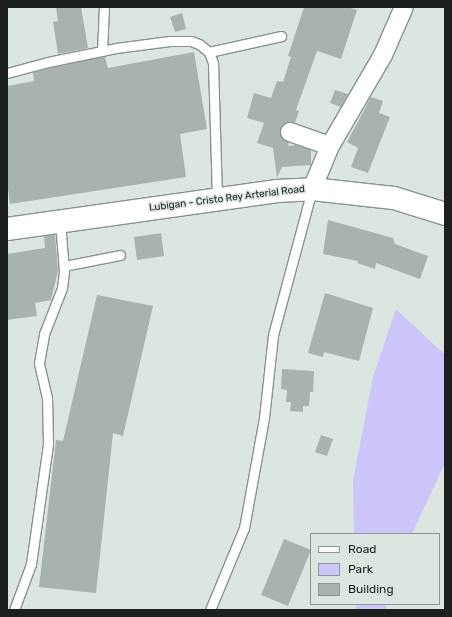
<!DOCTYPE html>
<style>
body{margin:0}
#map{position:relative;width:452px;height:617px;overflow:hidden;background:#dbe6e1;font-family:Rubik,sans-serif}
div>[style]{position:absolute}
.green>*{inset:0;background:#cbc5fa}
.building>*{inset:0;background:#a9b3ae}
.roads{filter:drop-shadow(1px 0 #89938e) drop-shadow(-1px 0 #89938e) drop-shadow(0 1px #89938e) drop-shadow(0 -1px #89938e)}
.service>*{height:9px;margin:-4.5px;padding:0 4.5px;transform-origin:4.5px;border-radius:4.5px;background:#fff}
.minor>*{height:18px;margin:-9px;padding:0 9px;transform-origin:9px;border-radius:9px;background:#fff}
.secondary>*{height:22px;margin:-11px;padding:0 11px;transform-origin:11px;border-radius:11px;background:#fff}
span{translate:-50% -50%;white-space:nowrap;text-align:center;line-height:1.15;-webkit-text-stroke:3px #dbe6e1;paint-order:stroke}
.street-label{font-size:10px;color:#1b1f1d}
.frame{position:absolute;inset:0;border:8px solid #1b1f1d;pointer-events:none}
.legend{position:absolute;left:310px;top:533px;width:130px;height:72px;box-sizing:border-box;background:#dbe6e1;border:1px solid #8e9693;margin:0;padding:5px 7px;list-style:none;font-size:12px;color:#1b1f1d}
.legend li{display:flex;align-items:center;gap:8px;height:20px}
.legend b{width:20px;border:1px solid #8e9693}
</style>
<div id="map">
<div class="green">
<i style="clip-path:polygon(396px 309px,443px 353px,445px 352px,445px 463px,412px 534px,354px 534px,353px 481px,373px 377px)"></i>
<i style="clip-path:polygon(356px 604px,385px 604px,387px 610px,356px 610px)"></i>
</div>
<div class="building">
<i style="clip-path:polygon(56px 7px,81px 7px,88px 48px,58px 54px,53px 22px,58px 21px)"></i>
<i style="clip-path:polygon(304px 7px,347px 7px,357px 10px,341px 59px,317px 51px,296px 110px,299px 111px,295px 123px,288px 122px,280px 129px,280px 134px,289px 143px,288px 146px,296px 145px,311px 150px,311px 165px,282px 167px,277px 178px,273px 148px,257px 143px,264px 123px,247px 118px,254px 93px,271px 98px,277px 81px,283px 82px,291px 57px,288px 56px)"></i>
<i style="clip-path:polygon(182px 13px,186px 29px,175px 32px,170px 17px)"></i>
<i style="clip-path:polygon(194px 52px,207px 129px,180px 134px,186px 177px,10px 204px,7px 181px,7px 86px,34px 81px,33px 72px,96px 58px,105px 57px,108px 68px)"></i>
<i style="clip-path:polygon(335px 90px,348px 94px,341px 107px,330px 103px)"></i>
<i style="clip-path:polygon(371px 97px,383px 101px,379px 113px,390px 117px,368px 173px,351px 167px,358px 148px,347px 142px)"></i>
<i style="clip-path:polygon(328px 220px,393px 238px,395px 244px,428px 256px,420px 279px,376px 263px,375px 269px,357px 263px,358px 261px,323px 254px)"></i>
<i style="clip-path:polygon(161px 233px,164px 256px,137px 260px,134px 237px)"></i>
<i style="clip-path:polygon(55px 235px,58px 271px,51px 300px,35px 303px,37px 316px,7px 320px,7px 254px,45px 248px,44px 236px)"></i>
<i style="clip-path:polygon(325px 293px,373px 308px,359px 361px,324px 352px,323px 357px,308px 353px)"></i>
<i style="clip-path:polygon(97px 295px,153px 306px,123px 436px,113px 433px,96px 593px,39px 587px,56px 440px,63px 441px)"></i>
<i style="clip-path:polygon(282px 369px,314px 371px,313px 392px,310px 392px,309px 406px,303px 406px,303px 412px,290px 411px,291px 402px,286px 402px,287px 390px,281px 389px)"></i>
<i style="clip-path:polygon(321px 435px,333px 439px,327px 456px,315px 452px)"></i>
<i style="clip-path:polygon(284px 539px,311px 550px,288px 606px,261px 595px)"></i>
</div>
<div class="roads">
<div class="service">
<i style="left:102px;top:51px;width:44px;rotate:-87.4deg"></i>
<i style="left:209px;top:52px;width:74px;rotate:-12.5deg"></i>
<i style="left:7px;top:73px;width:42px;rotate:-15deg"></i>
<i style="left:48px;top:62px;width:69px;rotate:-11.6deg"></i>
<i style="left:116px;top:48px;width:54px;rotate:-7.4deg"></i>
<i style="left:170px;top:41px;width:21px"></i>
<i style="left:191px;top:41px;width:9px;rotate:21deg"></i>
<i style="left:199px;top:44px;width:13px;rotate:39deg"></i>
<i style="left:209px;top:52px;width:12px;rotate:70deg"></i>
<i style="left:213px;top:63px;width:136px;rotate:88.3deg"></i>
<i style="left:64px;top:266px;width:57px;rotate:-11.1deg"></i>
<i style="left:14px;top:610px;width:49px;rotate:-69.7deg"></i>
<i style="left:31px;top:564px;width:121px;rotate:-81.9deg"></i>
<i style="left:48px;top:444px;width:46px;rotate:-91.2deg"></i>
<i style="left:47px;top:398px;width:36px;rotate:-103deg"></i>
<i style="left:39px;top:363px;width:29px;rotate:-80deg"></i>
<i style="left:44px;top:334px;width:49px;rotate:-68.6deg"></i>
<i style="left:62px;top:288px;width:17px;rotate:-83deg"></i>
<i style="left:64px;top:271px;width:50px;rotate:-94.6deg"></i>
<i style="left:210px;top:610px;width:89px;rotate:-67.5deg"></i>
<i style="left:244px;top:528px;width:112px;rotate:-79.7deg"></i>
<i style="left:264px;top:418px;width:83px;rotate:-83.8deg"></i>
<i style="left:273px;top:335px;width:151px;rotate:-75deg"></i>
</div>
<div class="minor">
<i style="left:290px;top:132px;width:42px;rotate:19.3deg"></i>
<i style="left:312px;top:189px;width:47px;rotate:-67.3deg"></i>
<i style="left:330px;top:146px;width:105px;rotate:-59.8deg"></i>
<i style="left:383px;top:55px;width:52px;rotate:-66.4deg"></i>
</div>
<div class="secondary">
<i style="left:7px;top:229px;width:273px;rotate:-8deg"></i>
<i style="left:277px;top:191px;width:35px;rotate:-3deg"></i>
<i style="left:312px;top:189px;width:82px;rotate:6.3deg"></i>
<i style="left:394px;top:198px;width:53px;rotate:17.4deg"></i>
</div>
</div>
<div class="street-label">
<span style="left:227px;top:199px;rotate:-7deg">Lubigan - Cristo Rey Arterial Road</span>
</div>
<div class="frame"></div>
<ul class="legend">
<li><b style="height:5px;background:#fff"></b>Road</li>
<li><b style="height:11px;background:#cbc5fa"></b>Park</li>
<li><b style="height:11px;background:#a9b3ae"></b>Building</li>
</ul>
</div>
